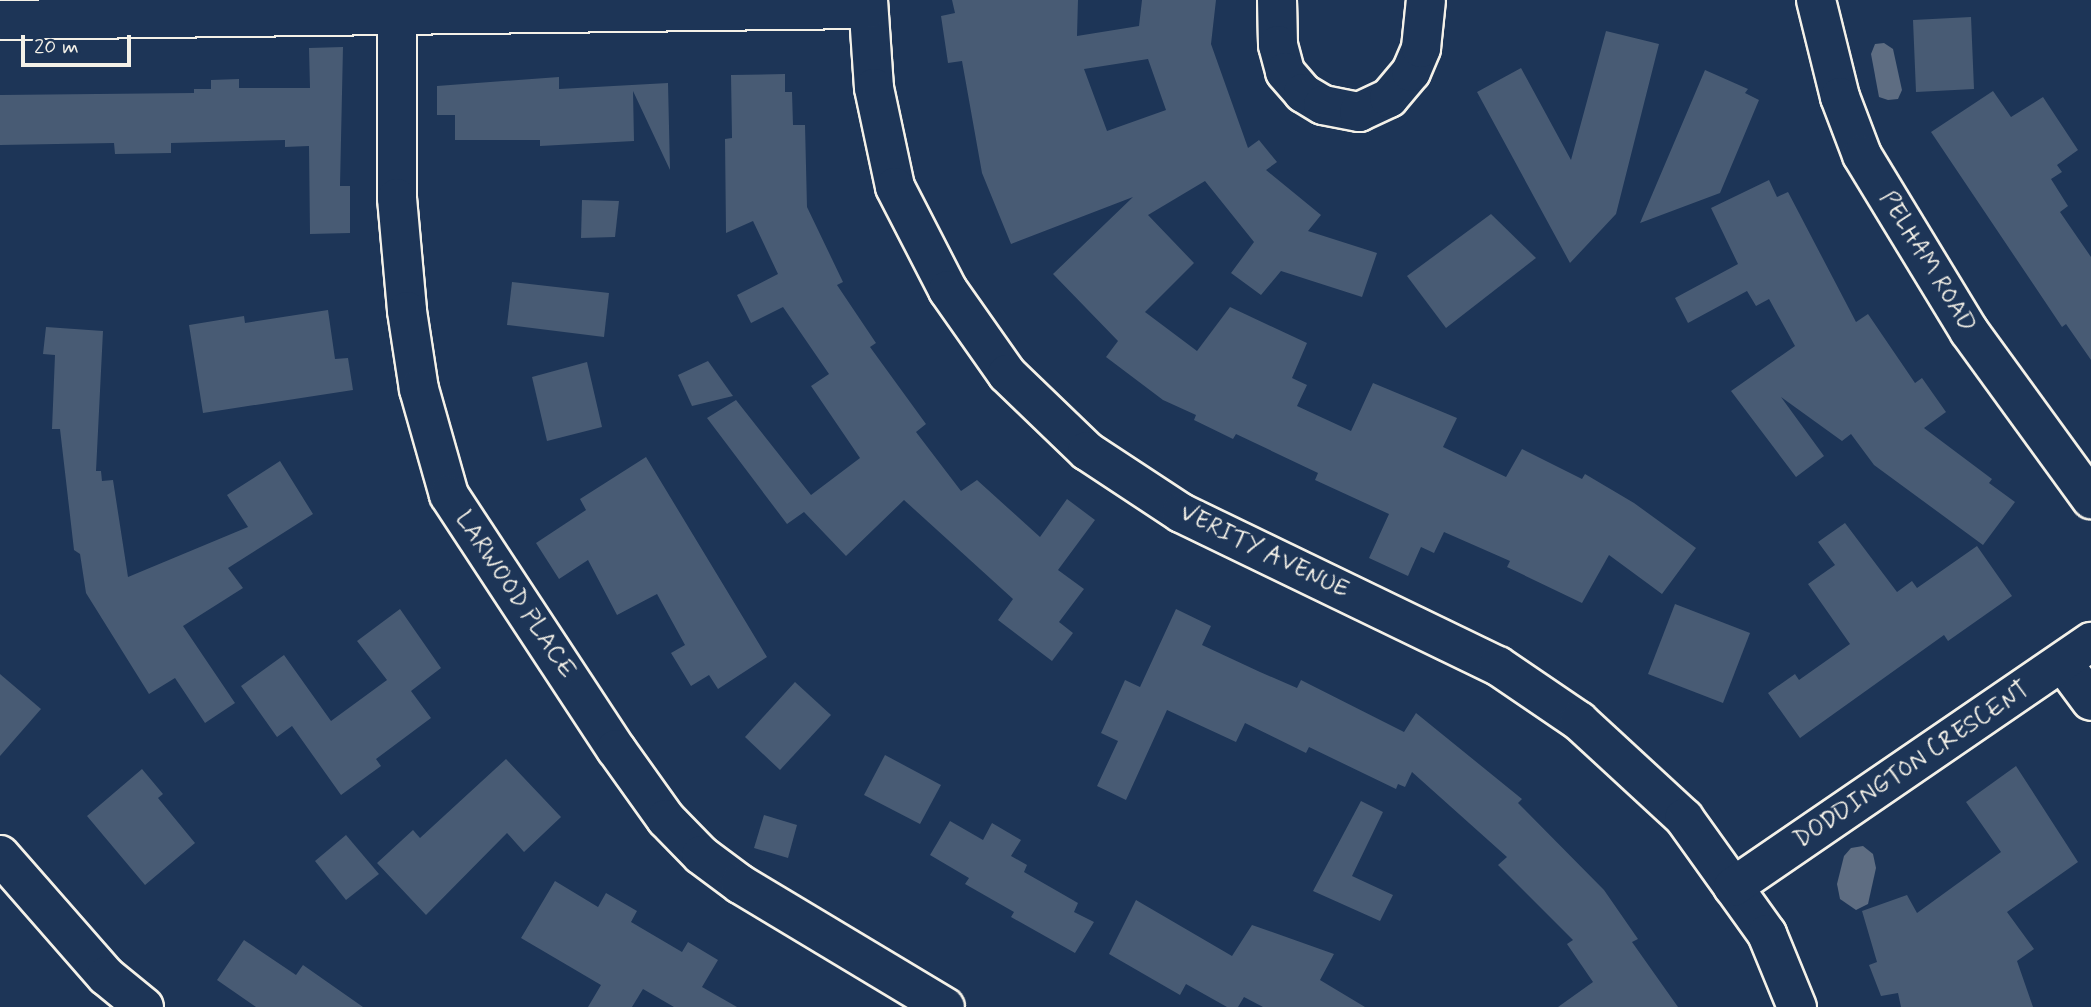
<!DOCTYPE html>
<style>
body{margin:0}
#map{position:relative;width:2091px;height:1007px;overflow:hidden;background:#1d3557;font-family:Mynerve,sans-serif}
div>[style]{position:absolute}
.water>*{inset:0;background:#5e6d82}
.building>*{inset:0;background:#485b74}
.roads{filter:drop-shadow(2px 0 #f4f1e8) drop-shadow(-2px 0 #f4f1e8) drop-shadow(0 2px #f4f1e8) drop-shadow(0 -2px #f4f1e8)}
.minor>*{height:38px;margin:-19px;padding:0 19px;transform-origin:19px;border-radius:19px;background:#1d3557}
span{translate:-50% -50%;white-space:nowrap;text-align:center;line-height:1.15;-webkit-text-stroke:6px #1d3557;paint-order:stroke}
.street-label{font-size:24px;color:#f4f1e8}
.scale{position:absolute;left:21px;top:35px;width:110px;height:32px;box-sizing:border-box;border:4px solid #f4f1e8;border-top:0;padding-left:9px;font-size:21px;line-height:24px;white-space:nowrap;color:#f4f1e8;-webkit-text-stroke:5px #1d3557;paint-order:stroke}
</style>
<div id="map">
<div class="water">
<i style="clip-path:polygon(1884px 43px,1893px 49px,1902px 90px,1898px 99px,1888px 100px,1879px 97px,1871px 54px,1875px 44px)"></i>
<i style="clip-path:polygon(1863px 846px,1873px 854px,1876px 868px,1868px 904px,1856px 910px,1840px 899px,1837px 884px,1844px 856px,1851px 848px)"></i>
</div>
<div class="building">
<i style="clip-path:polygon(evenodd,952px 0,1078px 0,1077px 36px,1139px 26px,1142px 0,1216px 0,1211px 44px,1248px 148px,1259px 140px,1277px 162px,1266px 170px,1321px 215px,1308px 231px,1377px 253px,1362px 297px,1281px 271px,1261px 295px,1231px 273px,1254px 242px,1205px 181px,1148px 215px,1194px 263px,1145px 312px,1197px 351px,1230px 307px,1307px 343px,1292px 378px,1307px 385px,1297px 406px,1351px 431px,1373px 383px,1457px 418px,1443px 447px,1506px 477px,1522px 449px,1582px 479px,1585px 474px,1634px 503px,1696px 548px,1662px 594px,1609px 555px,1582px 603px,1507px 567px,1510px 561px,1444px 532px,1434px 553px,1421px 547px,1408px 576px,1369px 558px,1389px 514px,1315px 480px,1318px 473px,1236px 434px,1233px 439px,1194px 420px,1196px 415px,1163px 400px,1106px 357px,1118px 341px,1053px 274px,1133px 197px,1011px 244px,982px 173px,962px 61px,948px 63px,941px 16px,955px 13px,952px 0,1148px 59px,1166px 110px,1107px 131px,1084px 69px,1148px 59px)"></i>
<i style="clip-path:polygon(1971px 17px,1974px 89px,1916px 92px,1913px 20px)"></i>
<i style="clip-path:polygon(1606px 31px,1659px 44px,1616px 214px,1570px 263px,1477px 92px,1521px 68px,1571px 160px)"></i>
<i style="clip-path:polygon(343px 47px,340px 186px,350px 186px,350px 233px,310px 234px,309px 146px,285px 147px,285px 140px,171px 143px,171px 153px,115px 154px,114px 143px,0 145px,0 95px,194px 93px,194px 89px,211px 89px,211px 80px,239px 79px,239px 88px,310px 88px,309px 48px)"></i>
<i style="clip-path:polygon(1705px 70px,1748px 89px,1745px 93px,1759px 100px,1720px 193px,1640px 223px)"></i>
<i style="clip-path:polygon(785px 74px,785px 92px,792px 92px,793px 125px,805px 125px,807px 207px,843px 282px,837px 285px,876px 343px,870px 347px,926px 424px,916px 432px,961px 491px,977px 480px,1040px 537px,1067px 499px,1095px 520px,1058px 570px,1084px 589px,1059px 622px,1073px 633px,1052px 661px,998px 620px,1013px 599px,904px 500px,846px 556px,804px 512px,787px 524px,707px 418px,736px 400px,811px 495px,860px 458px,811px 386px,829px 374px,783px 307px,751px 323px,737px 295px,778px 274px,753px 221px,726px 233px,725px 139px,732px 138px,731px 75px)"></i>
<i style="clip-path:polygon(559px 77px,559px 89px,668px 83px,670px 170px,633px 91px,634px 141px,540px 146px,540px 140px,455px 140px,455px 115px,437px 115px,437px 86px)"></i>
<i style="clip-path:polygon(1993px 91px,2011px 117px,2043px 97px,2078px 150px,2057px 165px,2062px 172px,2051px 179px,2068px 206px,2060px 212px,2091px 257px,2091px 360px,2066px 324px,2062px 327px,1931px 132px)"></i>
<i style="clip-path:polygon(1769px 180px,1777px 197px,1788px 192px,1856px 322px,1868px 314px,1915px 383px,1922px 378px,1946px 412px,1924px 428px,1992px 479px,1989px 483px,2015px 502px,1983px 545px,1874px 465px,1851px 434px,1842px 441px,1781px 397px,1824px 456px,1796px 477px,1731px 391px,1795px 346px,1769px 299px,1756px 306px,1747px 291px,1688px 323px,1675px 298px,1738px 264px,1711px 208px)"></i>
<i style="clip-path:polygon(582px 200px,619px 201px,615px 237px,581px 238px)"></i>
<i style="clip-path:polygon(1491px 214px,1536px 258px,1446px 328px,1407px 276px)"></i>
<i style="clip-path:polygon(512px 282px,609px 293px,604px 337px,507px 325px)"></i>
<i style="clip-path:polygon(328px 310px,335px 359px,348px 358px,353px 390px,203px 413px,189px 325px,244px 316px,245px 323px)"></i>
<i style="clip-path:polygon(46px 327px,103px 331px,96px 471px,101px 471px,102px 481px,113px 480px,128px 577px,248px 527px,227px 495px,280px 461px,313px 514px,228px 568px,243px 588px,183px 626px,235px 703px,205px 723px,175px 678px,149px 694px,86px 593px,80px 554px,74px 550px,60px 429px,52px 429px,55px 355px,43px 354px)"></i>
<i style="clip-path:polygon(708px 361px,733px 396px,692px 406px,678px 375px)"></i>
<i style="clip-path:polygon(587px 362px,602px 427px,547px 441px,532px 377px)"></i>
<i style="clip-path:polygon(646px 457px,767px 657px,718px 689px,709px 675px,691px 686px,671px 653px,685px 645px,657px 594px,617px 615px,588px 560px,559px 579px,536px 543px,586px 510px,580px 499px)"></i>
<i style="clip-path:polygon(1845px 523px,1897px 592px,1912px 581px,1917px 588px,1977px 546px,2012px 596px,1948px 641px,1944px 635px,1800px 738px,1768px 693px,1795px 674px,1799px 680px,1850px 644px,1808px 584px,1835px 565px,1818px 542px)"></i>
<i style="clip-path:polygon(1675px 604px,1750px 633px,1723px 703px,1648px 674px)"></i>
<i style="clip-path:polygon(400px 609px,441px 668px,411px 691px,431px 718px,376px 759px,381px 766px,341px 795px,292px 726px,277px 737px,241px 686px,284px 655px,331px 721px,387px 680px,357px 641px)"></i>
<i style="clip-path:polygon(1176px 609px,1211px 626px,1202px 645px,1260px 672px,1297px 688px,1301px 680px,1404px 732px,1416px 713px,1522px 799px,1518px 803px,1604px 890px,1638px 939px,1632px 942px,1678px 1007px,1558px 1007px,1593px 982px,1567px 944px,1573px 940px,1498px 865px,1507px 857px,1412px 772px,1405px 787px,1398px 784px,1396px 789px,1309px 747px,1306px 753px,1245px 723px,1236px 742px,1167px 710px,1126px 800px,1097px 786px,1118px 741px,1101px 733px,1125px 680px,1140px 687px)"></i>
<i style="clip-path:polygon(0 674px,41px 709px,0 756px)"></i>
<i style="clip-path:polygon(795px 682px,831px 715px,780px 770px,745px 737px)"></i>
<i style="clip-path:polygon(885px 755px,941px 785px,920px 824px,864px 795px)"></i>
<i style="clip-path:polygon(506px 759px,561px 817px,524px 852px,507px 833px,426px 915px,377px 863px,413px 830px,420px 838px)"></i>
<i style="clip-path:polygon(2016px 766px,2078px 862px,2007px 912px,2034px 949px,2017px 961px,2033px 1007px,1901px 1007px,1898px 993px,1881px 996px,1869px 965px,1877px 962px,1862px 911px,1907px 895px,1917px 913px,2001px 852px,1966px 802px)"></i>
<i style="clip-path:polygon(142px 769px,163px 794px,158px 798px,195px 843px,145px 885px,87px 816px)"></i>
<i style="clip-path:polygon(1361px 801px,1383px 812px,1352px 876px,1393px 895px,1380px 921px,1313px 891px)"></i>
<i style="clip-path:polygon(764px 815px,797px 825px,788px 858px,754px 848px)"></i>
<i style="clip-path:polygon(950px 821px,983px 840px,992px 823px,1021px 840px,1011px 856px,1027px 865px,1024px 872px,1078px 903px,1074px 912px,1094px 922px,1075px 953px,1011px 917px,1014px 912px,965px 884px,969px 878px,930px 855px)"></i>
<i style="clip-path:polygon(346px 835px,379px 874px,346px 900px,315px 861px)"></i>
<i style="clip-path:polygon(555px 881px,598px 907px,606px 893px,637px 911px,631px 922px,682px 952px,688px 942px,718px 960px,702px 987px,737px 1007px,674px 1007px,643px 989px,632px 1007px,588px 1007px,601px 985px,521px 938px)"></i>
<i style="clip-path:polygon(1136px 900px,1232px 956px,1252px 925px,1334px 954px,1320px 980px,1365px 1007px,1263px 1007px,1244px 997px,1238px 1007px,1227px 1007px,1186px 984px,1180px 995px,1109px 954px)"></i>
<i style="clip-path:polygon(244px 940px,296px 975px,303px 965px,363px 1007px,256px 1007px,217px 980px)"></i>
</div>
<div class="roads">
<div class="minor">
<i style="left:868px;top:0;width:88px;rotate:86.1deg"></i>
<i style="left:874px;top:88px;width:101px;rotate:78deg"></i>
<i style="left:895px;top:187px;width:116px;rotate:62.8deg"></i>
<i style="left:948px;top:290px;width:103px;rotate:54.9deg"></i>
<i style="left:1007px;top:374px;width:111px;rotate:43.9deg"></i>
<i style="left:1087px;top:451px;width:113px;rotate:33.4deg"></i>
<i style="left:1181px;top:513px;width:352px;rotate:25.8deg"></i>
<i style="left:1498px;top:666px;width:98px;rotate:34.2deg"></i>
<i style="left:1579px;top:721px;width:143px;rotate:42.7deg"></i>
<i style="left:1684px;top:818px;width:143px;rotate:54.4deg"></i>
<i style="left:1767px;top:934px;width:79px;rotate:67.7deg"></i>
<i style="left:1277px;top:0;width:45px;rotate:88.7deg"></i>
<i style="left:1278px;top:45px;width:28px;rotate:75deg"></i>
<i style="left:1285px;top:72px;width:28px;rotate:49deg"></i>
<i style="left:1303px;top:93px;width:23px;rotate:31deg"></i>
<i style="left:1323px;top:105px;width:37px;rotate:11deg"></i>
<i style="left:1359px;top:112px;width:33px;rotate:-25deg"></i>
<i style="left:1389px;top:98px;width:34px;rotate:-50deg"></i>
<i style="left:1411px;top:72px;width:26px;rotate:-67deg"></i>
<i style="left:1421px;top:48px;width:48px;rotate:-84.1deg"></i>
<i style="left:1816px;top:0;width:100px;rotate:76.1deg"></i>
<i style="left:1840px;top:97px;width:62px;rotate:69.2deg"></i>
<i style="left:1862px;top:155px;width:206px;rotate:58.7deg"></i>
<i style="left:1969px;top:331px;width:208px;rotate:54deg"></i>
<i style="left:397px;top:12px;width:186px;rotate:90deg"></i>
<i style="left:397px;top:198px;width:113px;rotate:84.9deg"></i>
<i style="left:407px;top:311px;width:79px;rotate:81.3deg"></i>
<i style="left:419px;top:389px;width:110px;rotate:74.2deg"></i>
<i style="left:449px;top:495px;width:304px;rotate:56.7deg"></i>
<i style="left:616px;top:749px;width:86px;rotate:54.5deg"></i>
<i style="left:666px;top:819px;width:50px;rotate:45.8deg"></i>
<i style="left:701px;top:855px;width:49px;rotate:36.6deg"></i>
<i style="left:740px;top:884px;width:239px;rotate:31deg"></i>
<i style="left:0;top:20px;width:868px;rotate:-0.73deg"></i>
<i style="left:2063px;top:663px;width:47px;rotate:53.6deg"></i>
<i style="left:0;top:855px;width:161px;rotate:48.8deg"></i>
<i style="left:106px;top:976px;width:49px;rotate:39.2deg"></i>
<i style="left:1733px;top:887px;width:434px;rotate:-34.4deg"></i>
</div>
</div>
<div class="street-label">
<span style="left:1927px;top:262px;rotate:58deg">PELHAM ROAD</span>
<span style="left:1264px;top:552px;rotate:26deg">VERITY AVENUE</span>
<span style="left:515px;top:595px;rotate:56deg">LARWOOD PLACE</span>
<span style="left:1912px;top:765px;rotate:-34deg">DODDINGTON CRESCENT</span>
</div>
<div class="scale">20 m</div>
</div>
